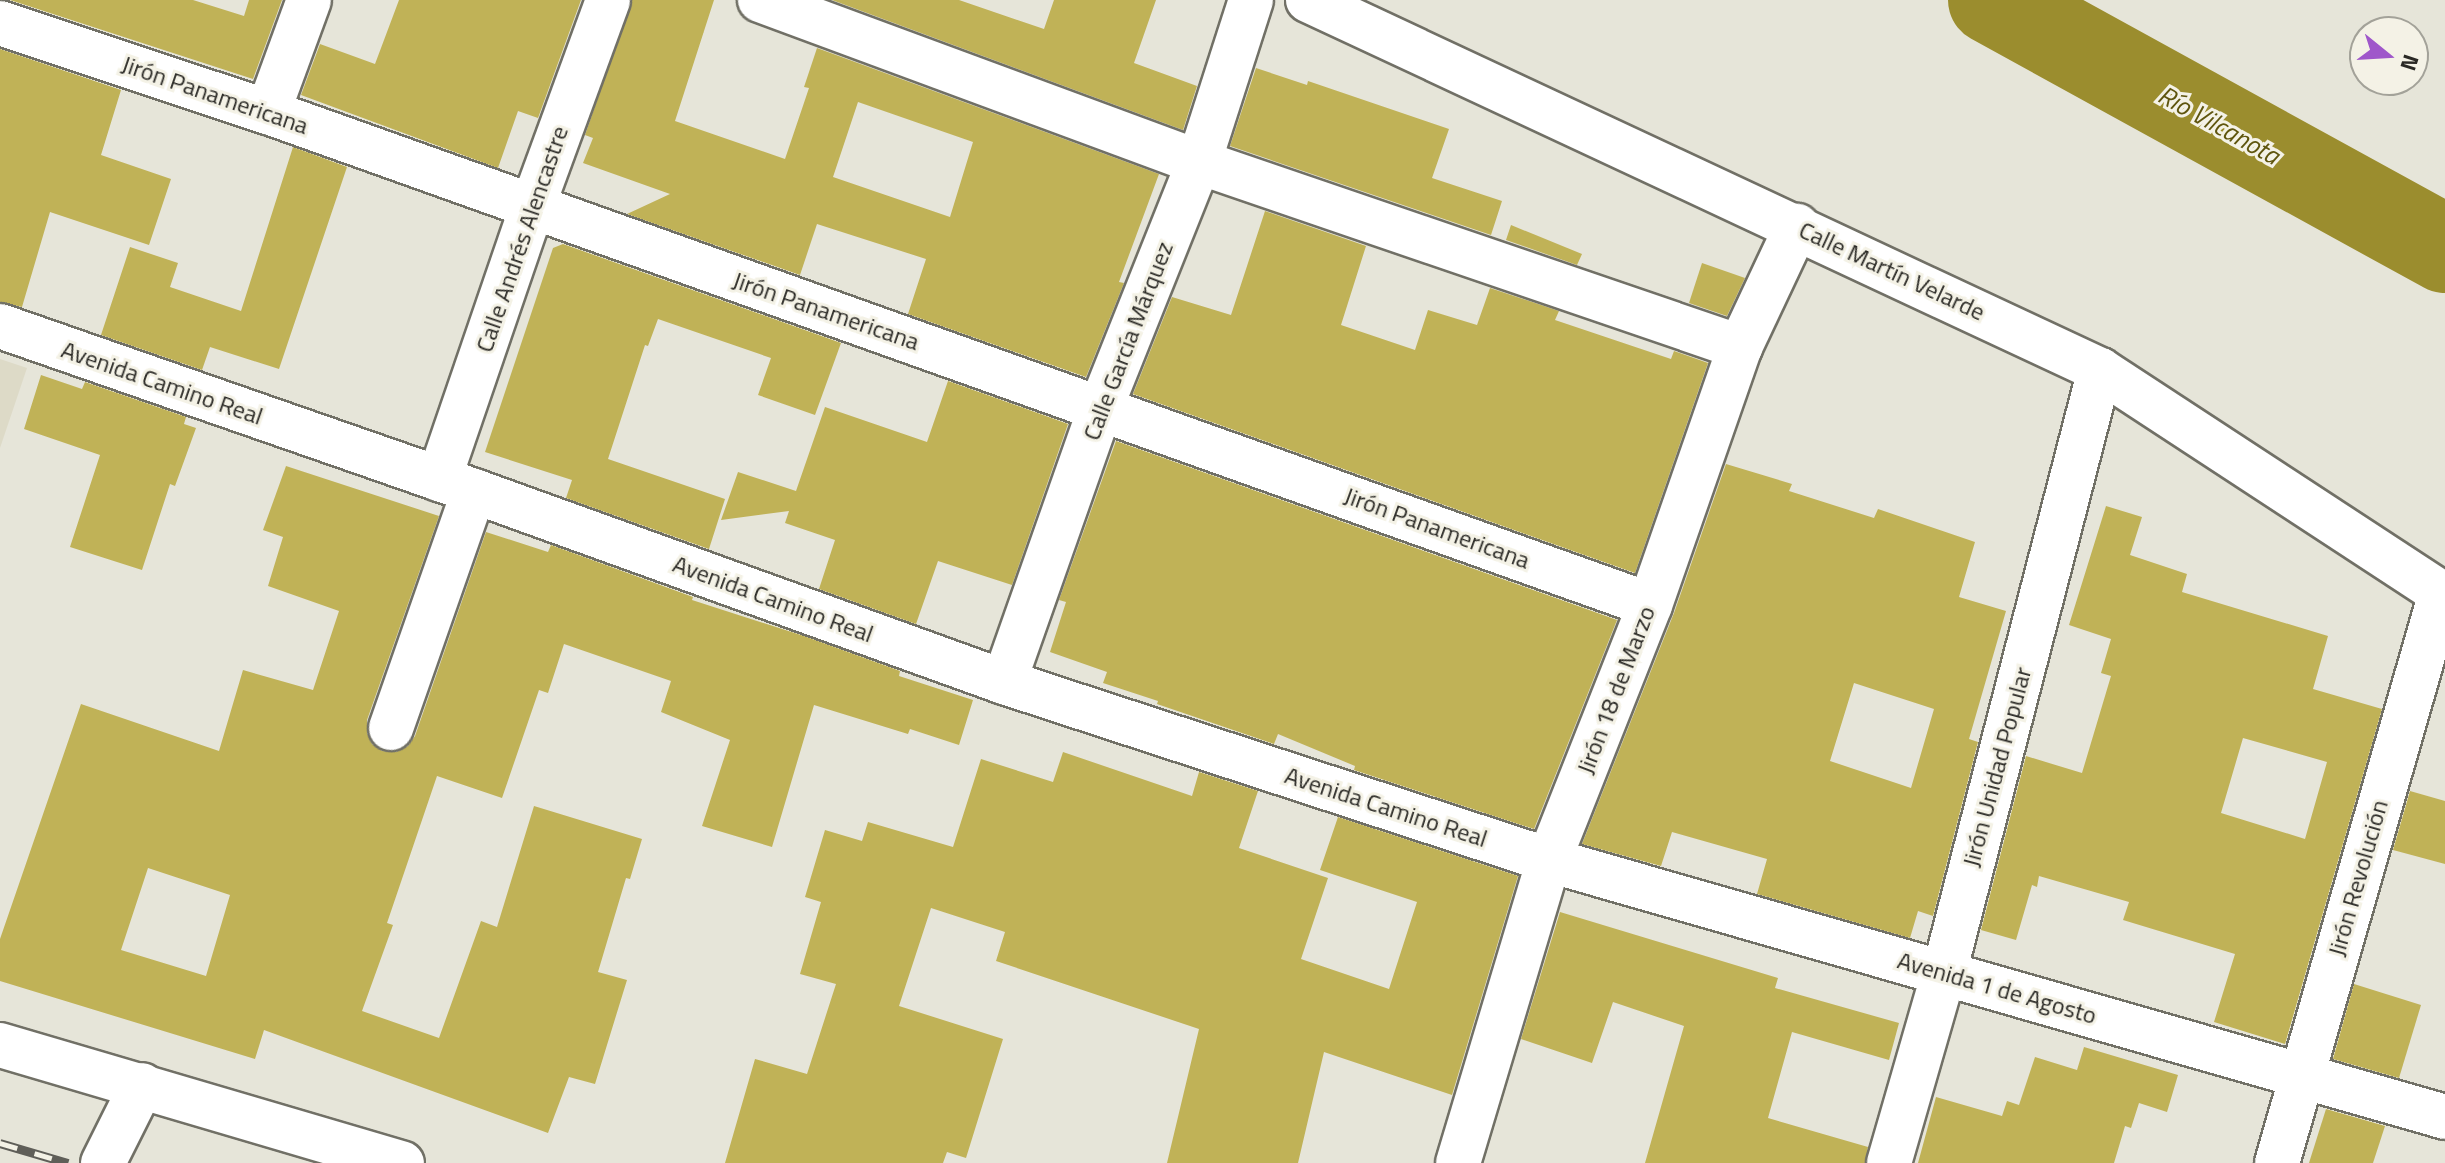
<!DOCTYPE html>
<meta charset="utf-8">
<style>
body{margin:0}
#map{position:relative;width:2445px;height:1163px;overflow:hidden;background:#e6e5d9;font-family:"Titillium Web",sans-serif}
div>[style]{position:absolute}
.built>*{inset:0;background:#dddac7}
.river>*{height:88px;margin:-44px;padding:0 44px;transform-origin:44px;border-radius:44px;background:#9b8d2e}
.building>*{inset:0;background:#c0b257}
.roads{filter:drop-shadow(2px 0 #717066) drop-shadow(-2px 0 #717066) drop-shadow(0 2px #717066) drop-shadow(0 -2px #717066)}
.minor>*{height:44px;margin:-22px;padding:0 22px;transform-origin:22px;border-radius:22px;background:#fff}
.rail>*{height:9px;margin-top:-4.5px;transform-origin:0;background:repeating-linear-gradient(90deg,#f4f2e6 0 18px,#5f5e58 0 36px);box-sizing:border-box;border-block:2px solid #5f5e58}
span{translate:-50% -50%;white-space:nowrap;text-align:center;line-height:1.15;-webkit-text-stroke:6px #f4f2e6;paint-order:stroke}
.street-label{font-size:24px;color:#2a2925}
.water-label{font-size:26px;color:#5f550e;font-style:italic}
.north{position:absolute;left:2349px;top:16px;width:80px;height:80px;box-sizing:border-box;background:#f4f2e6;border:2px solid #a3a299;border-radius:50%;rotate:108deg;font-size:22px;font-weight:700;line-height:32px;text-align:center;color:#2a2925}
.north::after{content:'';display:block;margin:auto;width:28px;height:36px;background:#9f57ca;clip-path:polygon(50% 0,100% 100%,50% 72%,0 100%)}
</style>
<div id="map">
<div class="built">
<i style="clip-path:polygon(0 359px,27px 368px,0 448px)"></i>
</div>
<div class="river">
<i style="left:1992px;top:0;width:517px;rotate:28.8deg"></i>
</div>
<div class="building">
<i style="clip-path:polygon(10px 0,193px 0,244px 16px,249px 0,282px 0,253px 79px)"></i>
<i style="clip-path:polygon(399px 0,581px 0,538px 118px,518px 111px,498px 168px,301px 95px,320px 44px,375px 64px)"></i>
<i style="clip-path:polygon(evenodd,632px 0,714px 0,675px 121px,785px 159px,809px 88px,804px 87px,817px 48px,1159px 174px,1119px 282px,1124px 283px,1086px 377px,908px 314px,926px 259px,817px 224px,800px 275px,627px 214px,670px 194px,583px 163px,593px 138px,585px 135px,632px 0,858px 102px,973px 142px,950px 217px,833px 177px,858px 102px)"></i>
<i style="clip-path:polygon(832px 0,959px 0,1044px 29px,1054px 0,1156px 0,1134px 63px,1197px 86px,1183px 130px)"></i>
<i style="clip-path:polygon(0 49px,121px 90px,101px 155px,171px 179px,149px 245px,50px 212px,22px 307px,0 302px)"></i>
<i style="clip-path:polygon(1256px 68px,1307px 85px,1308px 81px,1449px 129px,1432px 178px,1502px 201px,1491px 235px,1230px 146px)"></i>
<i style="clip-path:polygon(293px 147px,347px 167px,279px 369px,210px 347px,202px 370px,101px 335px,130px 247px,178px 263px,170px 287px,241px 311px)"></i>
<i style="clip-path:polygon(1265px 211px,1366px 246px,1341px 325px,1415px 350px,1428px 310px,1477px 325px,1490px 288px,1559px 311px,1555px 320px,1671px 359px,1674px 351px,1708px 363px,1635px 573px,1133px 394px,1172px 297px,1231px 315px)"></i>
<i style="clip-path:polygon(1511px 225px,1582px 254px,1577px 265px,1506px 240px)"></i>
<i style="clip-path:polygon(563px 244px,841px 343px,815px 415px,758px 395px,771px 358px,658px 319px,648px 346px,645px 345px,608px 459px,725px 499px,709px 549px,566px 498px,572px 480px,485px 452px,553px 248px)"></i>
<i style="clip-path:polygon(1702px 263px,1745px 278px,1727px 316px,1689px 303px)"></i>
<i style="clip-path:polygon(41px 375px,82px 389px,85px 382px,186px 417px,184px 424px,196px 428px,175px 486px,170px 484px,142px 570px,70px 547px,100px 455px,24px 429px)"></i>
<i style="clip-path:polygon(948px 381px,1068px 424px,1012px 585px,938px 561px,916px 624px,819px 589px,835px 540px,785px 523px,789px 511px,721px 520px,738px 472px,796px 491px,825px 407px,927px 442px)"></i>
<i style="clip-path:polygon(1116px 441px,1617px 620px,1534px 829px,1354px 770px,1355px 766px,1278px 734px,1274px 744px,1157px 704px,1158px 701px,1103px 683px,1107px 672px,1050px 652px,1066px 602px,1059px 600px)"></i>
<i style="clip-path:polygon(evenodd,1726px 464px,1792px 484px,1789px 491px,1874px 518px,1878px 509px,1975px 542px,1959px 597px,2006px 611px,1969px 739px,1978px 742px,1933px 916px,1918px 911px,1910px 938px,1757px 894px,1767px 859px,1672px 832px,1661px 866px,1582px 844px,1674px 613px,1726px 464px,1854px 683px,1934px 709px,1911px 788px,1830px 761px,1854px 683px)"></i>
<i style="clip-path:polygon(evenodd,286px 466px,439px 516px,367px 720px,367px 733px,372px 744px,382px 751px,396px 752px,408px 746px,415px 736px,486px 532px,548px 552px,551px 545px,693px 597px,692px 600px,804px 636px,900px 671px,899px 676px,973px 700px,959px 745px,910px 729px,908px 734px,814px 705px,772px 847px,702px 826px,730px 740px,661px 712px,671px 681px,564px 644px,548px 693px,539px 690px,502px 798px,437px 776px,387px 923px,393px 925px,362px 1011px,439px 1038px,481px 921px,497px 927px,534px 806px,642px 839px,630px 879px,626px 878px,598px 972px,627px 980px,595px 1084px,569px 1077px,548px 1133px,264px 1030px,255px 1059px,0 981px,0 939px,81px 704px,219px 751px,243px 670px,313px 690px,339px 611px,268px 586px,283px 537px,263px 530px,286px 466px,148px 868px,230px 895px,206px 976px,121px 950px,148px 868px)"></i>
<i style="clip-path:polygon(evenodd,2106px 506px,2142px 517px,2130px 555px,2187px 574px,2182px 592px,2328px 636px,2313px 689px,2382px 709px,2285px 1044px,2214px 1022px,2235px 954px,2123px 920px,2129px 902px,2039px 876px,2037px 887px,2032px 885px,2016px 940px,1981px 930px,2026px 756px,2082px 773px,2111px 676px,2101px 673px,2111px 639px,2069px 625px,2106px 506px,2243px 738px,2327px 762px,2305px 839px,2221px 813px,2243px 738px)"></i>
<i style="clip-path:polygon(1063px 752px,1192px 796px,1199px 772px,1258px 791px,1239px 848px,1328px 878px,1301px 959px,1389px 989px,1417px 902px,1320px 870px,1338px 817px,1518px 876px,1452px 1095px,1324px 1052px,1298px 1163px,1167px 1163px,1199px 1029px,996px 961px,1005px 932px,931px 908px,899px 1006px,1003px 1039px,966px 1158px,947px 1152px,943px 1163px,725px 1163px,755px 1059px,807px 1074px,836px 984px,800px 974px,821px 902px,805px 897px,825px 830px,862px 841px,868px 822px,953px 847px,981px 759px,1053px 782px)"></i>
<i style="clip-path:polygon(2410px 791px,2445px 801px,2445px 864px,2393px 850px)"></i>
<i style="clip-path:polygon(1560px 912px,1778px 978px,1775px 988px,1899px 1023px,1889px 1060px,1792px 1032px,1768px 1118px,1868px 1147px,1865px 1163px,1645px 1163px,1684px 1026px,1613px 1002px,1592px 1063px,1521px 1039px)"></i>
<i style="clip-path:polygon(2354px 984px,2421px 1005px,2399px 1078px,2333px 1059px)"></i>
<i style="clip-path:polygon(2084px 1047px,2178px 1075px,2167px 1112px,2139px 1103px,2131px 1128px,2125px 1126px,2114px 1163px,1918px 1163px,1936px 1097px,2002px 1116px,2007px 1101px,2019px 1105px,2035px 1057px,2077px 1070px)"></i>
<i style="clip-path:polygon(2326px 1109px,2385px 1126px,2373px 1163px,2309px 1163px)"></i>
</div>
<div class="roads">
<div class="minor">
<i style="left:760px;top:0;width:468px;rotate:20.3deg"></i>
<i style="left:1199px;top:162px;width:572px;rotate:18.88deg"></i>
<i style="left:1308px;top:0;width:874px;rotate:25.04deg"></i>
<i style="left:2100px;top:370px;width:412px;rotate:33.2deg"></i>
<i style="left:0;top:23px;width:282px;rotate:18.4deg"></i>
<i style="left:268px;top:112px;width:1467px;rotate:19.63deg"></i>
<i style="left:268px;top:112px;width:119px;rotate:-69.9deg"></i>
<i style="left:0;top:326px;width:502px;rotate:19.19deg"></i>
<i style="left:474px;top:491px;width:563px;rotate:19.82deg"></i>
<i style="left:1004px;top:682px;width:573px;rotate:18.09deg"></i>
<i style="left:1549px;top:860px;width:932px;rotate:16deg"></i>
<i style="left:439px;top:479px;width:287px;rotate:-71.1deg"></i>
<i style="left:532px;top:208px;width:221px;rotate:-69.9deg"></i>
<i style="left:1004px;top:682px;width:292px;rotate:-70.6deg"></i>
<i style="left:1101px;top:407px;width:264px;rotate:-68.2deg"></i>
<i style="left:1199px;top:162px;width:170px;rotate:-72.2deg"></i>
<i style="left:391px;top:728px;width:251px;rotate:-70.7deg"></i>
<i style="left:0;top:1045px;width:419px;rotate:16.4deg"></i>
<i style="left:103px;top:1163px;width:87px;rotate:-63.4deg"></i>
<i style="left:1458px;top:1163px;width:316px;rotate:-73.3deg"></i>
<i style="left:1549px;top:860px;width:274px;rotate:-68.4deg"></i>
<i style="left:1650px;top:605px;width:273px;rotate:-70.8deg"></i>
<i style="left:1740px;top:347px;width:134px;rotate:-64.8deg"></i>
<i style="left:1889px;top:1163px;width:198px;rotate:-73.9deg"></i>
<i style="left:1944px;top:973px;width:623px;rotate:-75.5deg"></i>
<i style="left:2277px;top:1163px;width:593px;rotate:-73.95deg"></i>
</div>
</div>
<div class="rail">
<i style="left:0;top:1143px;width:71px;rotate:16.4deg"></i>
</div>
<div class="street-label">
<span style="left:215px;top:95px;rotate:19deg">Jirón Panamericana</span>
<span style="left:522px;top:239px;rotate:-71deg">Calle Andrés Alencastre</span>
<span style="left:1892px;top:271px;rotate:25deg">Calle Martín Velarde</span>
<span style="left:826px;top:311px;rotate:19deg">Jirón Panamericana</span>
<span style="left:1128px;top:341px;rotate:-69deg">Calle García Márquez</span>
<span style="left:162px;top:383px;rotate:19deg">Avenida Camino Real</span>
<span style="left:1437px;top:528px;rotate:20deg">Jirón Panamericana</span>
<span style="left:773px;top:599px;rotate:20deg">Avenida Camino Real</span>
<span style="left:1616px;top:690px;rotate:-69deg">Jirón 18 de Marzo</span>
<span style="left:1997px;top:767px;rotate:-75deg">Jirón Unidad Popular</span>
<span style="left:1386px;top:807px;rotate:18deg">Avenida Camino Real</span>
<span style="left:2358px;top:878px;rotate:-74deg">Jirón Revolución</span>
<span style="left:1997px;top:988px;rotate:16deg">Avenida 1 de Agosto</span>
</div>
<div class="water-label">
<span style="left:2219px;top:125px;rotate:29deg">Río Vilcanota</span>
</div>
<div class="north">N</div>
</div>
